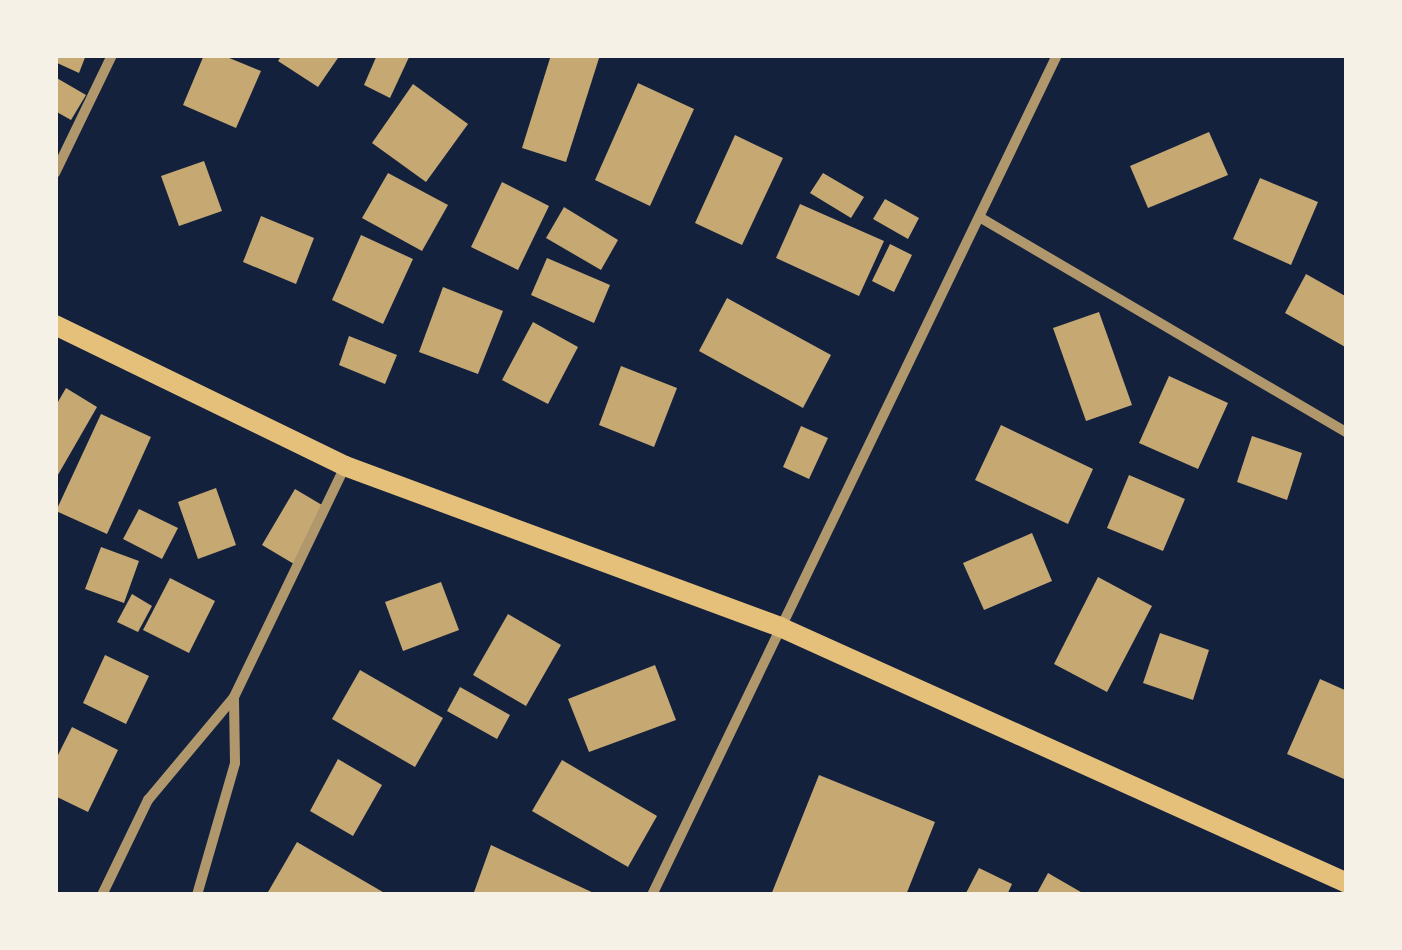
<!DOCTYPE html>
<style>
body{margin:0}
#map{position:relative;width:1402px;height:950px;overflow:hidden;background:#14213d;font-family:Cabin,sans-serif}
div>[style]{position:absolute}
.building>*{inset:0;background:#c6a872}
.minor>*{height:10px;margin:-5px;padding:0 5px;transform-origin:5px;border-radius:5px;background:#b1986c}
.secondary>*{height:20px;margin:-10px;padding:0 10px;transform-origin:10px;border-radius:10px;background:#e5c07b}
span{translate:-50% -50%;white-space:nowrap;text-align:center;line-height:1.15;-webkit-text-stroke:10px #f6f1e7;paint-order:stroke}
.frame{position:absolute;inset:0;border:58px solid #f6f1e7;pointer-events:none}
</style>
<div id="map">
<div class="building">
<i style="clip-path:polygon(55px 55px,86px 55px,79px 73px,55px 62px)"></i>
<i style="clip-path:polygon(204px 55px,222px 55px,261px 71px,236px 128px,183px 105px)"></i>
<i style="clip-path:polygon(282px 55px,340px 55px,318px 87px,278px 61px)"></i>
<i style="clip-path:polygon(377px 55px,410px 55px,390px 98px,364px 85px)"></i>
<i style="clip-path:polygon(551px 55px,600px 55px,566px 162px,522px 148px)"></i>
<i style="clip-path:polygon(55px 77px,86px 95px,71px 120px,55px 111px)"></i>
<i style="clip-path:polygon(638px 83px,694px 109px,650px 206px,595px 180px)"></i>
<i style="clip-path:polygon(413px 84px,468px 124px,426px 182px,372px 143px)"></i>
<i style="clip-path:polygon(1209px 132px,1228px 175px,1148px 208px,1130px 166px)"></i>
<i style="clip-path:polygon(735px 135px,783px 158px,742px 245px,695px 223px)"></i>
<i style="clip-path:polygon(204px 161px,222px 211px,179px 226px,161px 176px)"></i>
<i style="clip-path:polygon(388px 173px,448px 205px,422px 251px,362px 218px)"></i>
<i style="clip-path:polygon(823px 173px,864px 197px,851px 218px,810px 193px)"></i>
<i style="clip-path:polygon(1260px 178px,1318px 202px,1291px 265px,1233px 239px)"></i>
<i style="clip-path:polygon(502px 182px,549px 206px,518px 270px,471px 247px)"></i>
<i style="clip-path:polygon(885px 199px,919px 218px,908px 239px,873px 219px)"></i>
<i style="clip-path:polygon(800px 204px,884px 241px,859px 296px,776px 258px)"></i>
<i style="clip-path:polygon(564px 207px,618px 240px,601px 270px,546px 238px)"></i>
<i style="clip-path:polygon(261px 216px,314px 238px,296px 284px,243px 262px)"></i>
<i style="clip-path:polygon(361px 235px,413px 259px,383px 324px,332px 300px)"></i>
<i style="clip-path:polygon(890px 244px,912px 255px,894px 292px,872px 281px)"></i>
<i style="clip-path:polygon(547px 258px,610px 285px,594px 323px,531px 295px)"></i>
<i style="clip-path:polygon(1306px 274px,1347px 297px,1347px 348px,1285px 313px)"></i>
<i style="clip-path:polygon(443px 287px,503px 311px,478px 374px,419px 352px)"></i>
<i style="clip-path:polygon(727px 298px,831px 355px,803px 408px,699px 351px)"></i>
<i style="clip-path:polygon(1099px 312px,1132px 405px,1086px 421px,1053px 328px)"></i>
<i style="clip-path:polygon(533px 322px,578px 347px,548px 404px,502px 380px)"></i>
<i style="clip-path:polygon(349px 336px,397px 355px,385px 384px,339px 365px)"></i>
<i style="clip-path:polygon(621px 366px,677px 388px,654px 447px,599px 425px)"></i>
<i style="clip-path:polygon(1169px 376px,1228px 403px,1198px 469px,1139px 443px)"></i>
<i style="clip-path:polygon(66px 388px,97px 407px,55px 480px,55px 407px)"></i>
<i style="clip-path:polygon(101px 414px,151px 437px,107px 534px,56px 511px)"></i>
<i style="clip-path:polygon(1001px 425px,1093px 469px,1068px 524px,975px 480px)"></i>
<i style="clip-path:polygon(801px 426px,828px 438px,809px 479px,783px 467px)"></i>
<i style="clip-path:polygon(1252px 436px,1302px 453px,1287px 500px,1237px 482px)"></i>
<i style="clip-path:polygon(1129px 475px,1185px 499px,1163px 551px,1107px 528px)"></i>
<i style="clip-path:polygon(216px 488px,236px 545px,198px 559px,178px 502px)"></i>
<i style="clip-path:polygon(295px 489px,327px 508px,294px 564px,262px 545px)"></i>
<i style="clip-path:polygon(139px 509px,178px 528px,162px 559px,123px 539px)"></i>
<i style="clip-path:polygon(1032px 533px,1052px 581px,984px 610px,963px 563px)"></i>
<i style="clip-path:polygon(101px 547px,139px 561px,124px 603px,85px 589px)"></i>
<i style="clip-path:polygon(1098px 577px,1152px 606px,1107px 692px,1054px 664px)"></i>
<i style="clip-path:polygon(170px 578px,215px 601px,189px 653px,143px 630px)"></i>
<i style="clip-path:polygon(441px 582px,459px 630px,403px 651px,385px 602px)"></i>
<i style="clip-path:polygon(132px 594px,152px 606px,138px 632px,117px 622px)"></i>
<i style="clip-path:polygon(508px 614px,561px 645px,526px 706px,473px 675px)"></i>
<i style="clip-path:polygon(1160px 633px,1209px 650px,1193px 700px,1143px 683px)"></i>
<i style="clip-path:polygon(105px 655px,149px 676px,126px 724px,83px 703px)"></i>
<i style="clip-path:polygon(655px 665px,676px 720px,589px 752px,568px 699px)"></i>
<i style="clip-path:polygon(360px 670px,443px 718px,415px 767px,332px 719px)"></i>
<i style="clip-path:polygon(1320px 679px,1347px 691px,1344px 779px,1287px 754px)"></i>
<i style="clip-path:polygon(460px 687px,510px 715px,497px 739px,447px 711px)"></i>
<i style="clip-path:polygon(72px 727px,118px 750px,88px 812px,55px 796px,55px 761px)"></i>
<i style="clip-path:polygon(338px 759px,382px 785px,353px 836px,310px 811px)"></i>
<i style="clip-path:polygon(562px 760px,657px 816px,628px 867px,532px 811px)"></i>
<i style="clip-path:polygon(819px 775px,935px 822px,906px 895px,771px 895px)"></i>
<i style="clip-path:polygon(297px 842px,388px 895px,273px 895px,268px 892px)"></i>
<i style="clip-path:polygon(491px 845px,598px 895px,473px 895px)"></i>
<i style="clip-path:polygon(979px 868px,1012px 884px,1007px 895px,965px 895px)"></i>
<i style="clip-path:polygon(1048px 873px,1086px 895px,1036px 895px)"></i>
</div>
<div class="minor">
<i style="left:55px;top:173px;width:131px;rotate:-64.2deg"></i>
<i style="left:981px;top:218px;width:424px;rotate:30.4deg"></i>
<i style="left:102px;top:895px;width:106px;rotate:-64.2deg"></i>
<i style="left:148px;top:800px;width:134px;rotate:-50.1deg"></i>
<i style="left:234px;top:697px;width:256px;rotate:-64.3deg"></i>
<i style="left:197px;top:895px;width:137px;rotate:-73.9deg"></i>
<i style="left:235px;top:763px;width:66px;rotate:-90.9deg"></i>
<i style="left:652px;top:895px;width:933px;rotate:-64.26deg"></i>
</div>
<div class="secondary">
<i style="left:55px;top:325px;width:322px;rotate:25.9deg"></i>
<i style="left:345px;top:466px;width:464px;rotate:20.3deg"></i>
<i style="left:780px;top:627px;width:622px;rotate:24.3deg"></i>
</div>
<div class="frame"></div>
</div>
